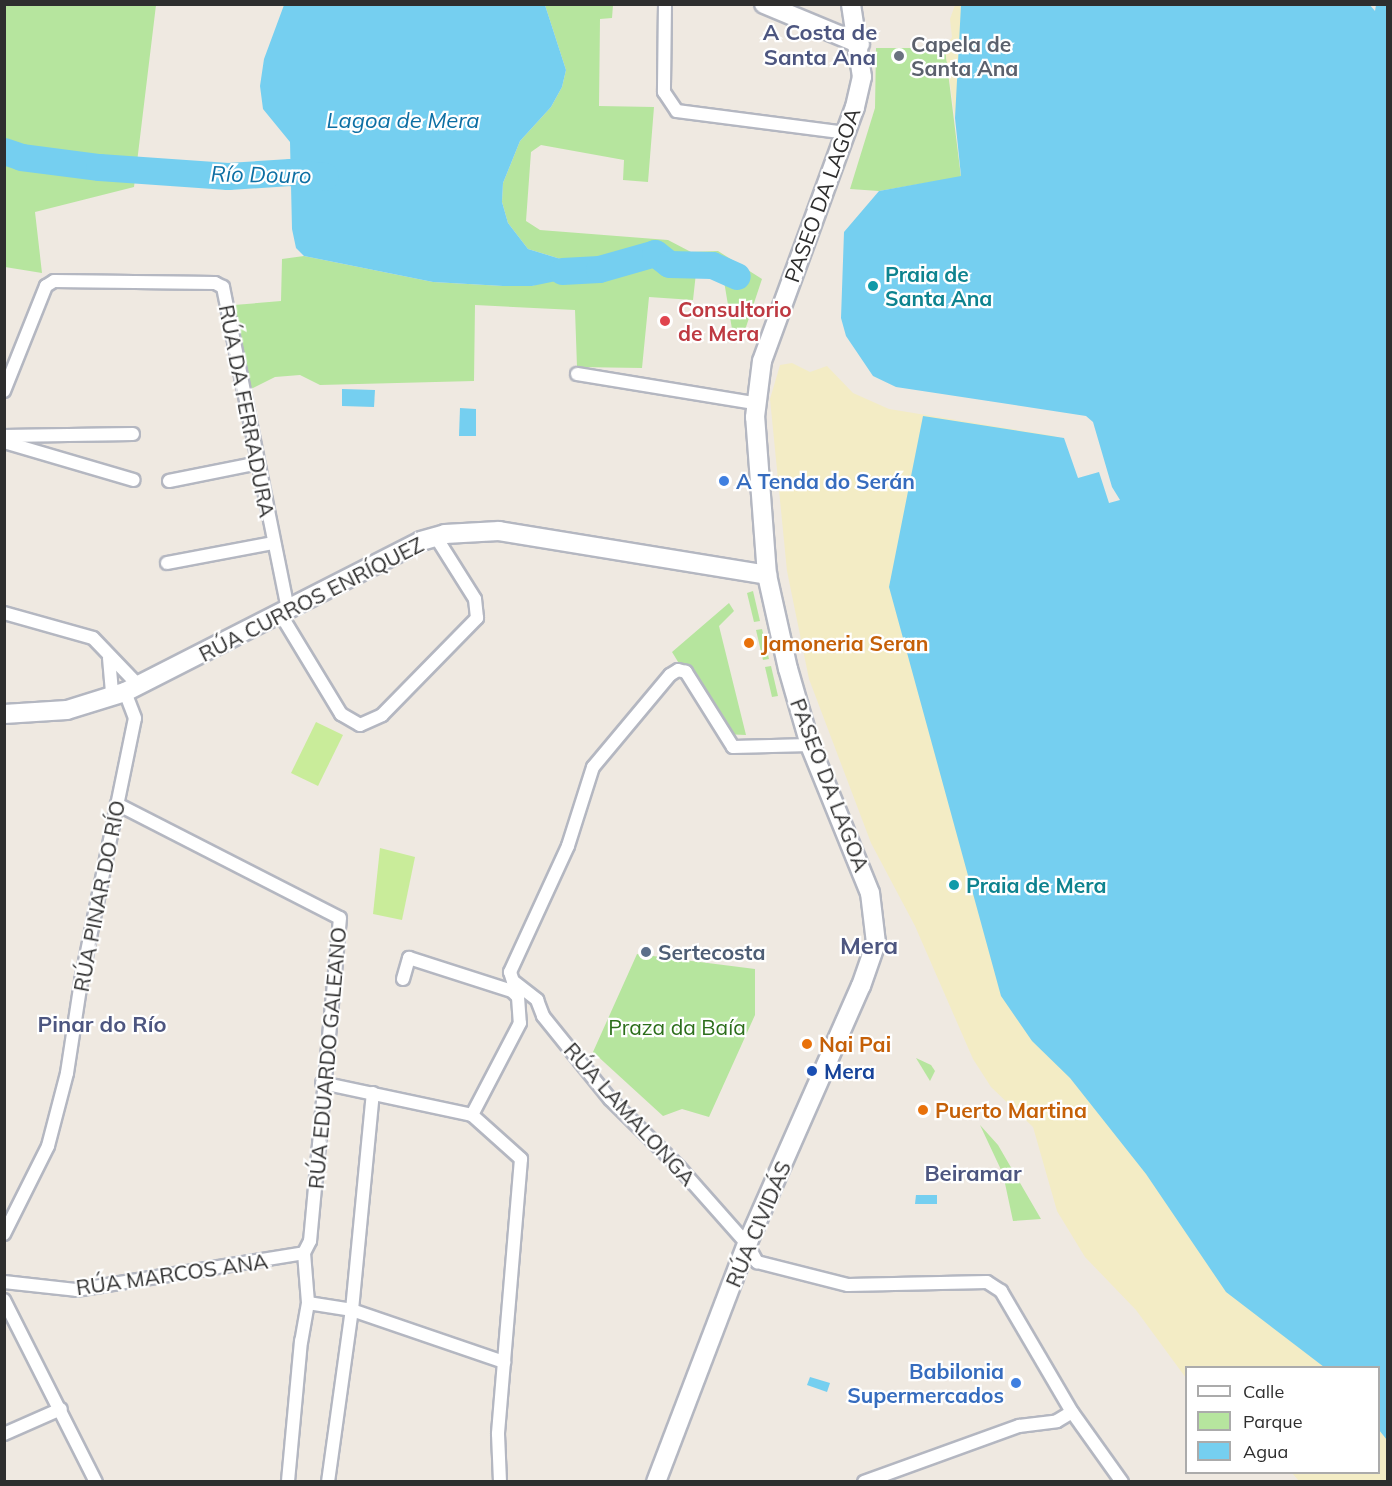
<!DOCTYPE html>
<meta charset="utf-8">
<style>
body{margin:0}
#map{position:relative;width:1392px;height:1486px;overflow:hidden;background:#efe9e1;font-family:Mulish,sans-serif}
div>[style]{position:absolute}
.green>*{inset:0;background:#b6e59e}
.sand>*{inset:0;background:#f3ecc5}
.pitch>*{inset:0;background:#c9ec9a}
.water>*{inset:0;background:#75cff0}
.river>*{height:27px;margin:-13.5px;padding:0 13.5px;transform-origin:13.5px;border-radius:13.5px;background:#75cff0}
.roads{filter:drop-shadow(2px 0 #b4b7c1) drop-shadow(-2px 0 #b4b7c1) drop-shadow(0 2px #b4b7c1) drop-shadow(0 -2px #b4b7c1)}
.street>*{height:12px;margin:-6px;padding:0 6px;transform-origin:6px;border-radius:6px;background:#fff}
.secondary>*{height:18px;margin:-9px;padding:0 9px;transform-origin:9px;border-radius:9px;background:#fff}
.dots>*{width:16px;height:16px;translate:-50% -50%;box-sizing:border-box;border:3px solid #fff;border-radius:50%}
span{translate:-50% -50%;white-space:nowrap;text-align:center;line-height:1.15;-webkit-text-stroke:4.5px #fff;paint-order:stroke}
.worship-label{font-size:21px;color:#5b616d;font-weight:700}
.left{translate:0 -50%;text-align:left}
.street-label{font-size:21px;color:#2e2e2e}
.culture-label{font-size:21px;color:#0d838f;font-weight:700}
.health-label{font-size:21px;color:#be3a42;font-weight:700}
.shop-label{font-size:21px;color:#366cbe;font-weight:700}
.right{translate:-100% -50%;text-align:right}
.food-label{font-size:21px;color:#c56008;font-weight:700}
.service-label{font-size:21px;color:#4e5e75;font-weight:700}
.park-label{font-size:21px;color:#2c6e1b}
.transit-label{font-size:21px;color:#164399;font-weight:700}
.neighbourhood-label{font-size:22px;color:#4d5680;font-weight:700}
.water-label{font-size:22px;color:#0d6fa3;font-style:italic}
.quarter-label{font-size:24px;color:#4d5680;font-weight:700}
.frame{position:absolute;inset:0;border:6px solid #2e2e2e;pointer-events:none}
.legend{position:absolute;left:1185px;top:1366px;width:195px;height:108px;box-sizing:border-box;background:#fff;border:2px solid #ababab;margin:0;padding:8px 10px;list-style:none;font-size:18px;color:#2e2e2e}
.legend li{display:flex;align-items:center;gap:12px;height:30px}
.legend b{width:30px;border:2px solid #ababab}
</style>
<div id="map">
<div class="green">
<i style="clip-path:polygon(4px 5px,156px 5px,134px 187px,35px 212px,42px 273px,5px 267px)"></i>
<i style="clip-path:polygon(545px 5px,613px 5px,612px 18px,600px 19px,599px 106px,654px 107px,648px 182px,623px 180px,624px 160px,541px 145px,531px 152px,526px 221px,540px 230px,668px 240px,691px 252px,718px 251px,762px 279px,745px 330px,732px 329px,724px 281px,696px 273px,693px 300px,649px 297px,642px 368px,577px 367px,575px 310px,475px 305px,474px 381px,320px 385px,300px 375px,275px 377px,251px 389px,234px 305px,281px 301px,282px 259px,304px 256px,433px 282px,503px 286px,532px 286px,551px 279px,587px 277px,598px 265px,577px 264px,528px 249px,508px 223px,502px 202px,503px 183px,520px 141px,551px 107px,562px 87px,566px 70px)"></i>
<i style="clip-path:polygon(876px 48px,945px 48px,961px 177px,879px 191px,850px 189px,875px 108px)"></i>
<i style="clip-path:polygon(753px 591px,760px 621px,754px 622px,747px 593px)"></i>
<i style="clip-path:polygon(729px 603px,734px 611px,719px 626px,746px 735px,722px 734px,672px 652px)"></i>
<i style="clip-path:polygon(762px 629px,769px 659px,763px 660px,756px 630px)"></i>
<i style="clip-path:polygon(771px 666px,778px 696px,772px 697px,765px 667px)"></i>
<i style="clip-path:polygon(637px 954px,755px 969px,755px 1015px,709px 1117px,682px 1109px,663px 1116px,593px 1052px)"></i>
<i style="clip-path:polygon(916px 1058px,931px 1065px,935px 1071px,930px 1081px)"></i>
<i style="clip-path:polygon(980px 1125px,998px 1145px,1041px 1219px,1013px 1221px,1003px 1174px)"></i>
</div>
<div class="sand">
<i style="clip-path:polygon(955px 5px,999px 5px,974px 116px,955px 118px,945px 48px,952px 37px,950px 19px)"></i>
<i style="clip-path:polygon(792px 363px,810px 372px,827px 366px,853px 393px,889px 409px,1055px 436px,1387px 1349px,1387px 1481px,1299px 1481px,1292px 1473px,1378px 1472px,1378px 1368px,1186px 1368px,1186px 1378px,1136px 1310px,1085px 1257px,1057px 1211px,1033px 1127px,991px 1087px,973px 1059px,915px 926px,871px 843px,809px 679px,787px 571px,770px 399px,780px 365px)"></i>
</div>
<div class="pitch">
<i style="clip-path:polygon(316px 722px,343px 735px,318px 786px,291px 773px)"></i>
<i style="clip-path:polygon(380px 848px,415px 857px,402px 920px,373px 914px)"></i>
</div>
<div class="water">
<i style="clip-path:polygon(1369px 4px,1375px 11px,1376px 5px,1388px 5px,1387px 1440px,1379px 1430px,1378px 1368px,1324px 1367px,1226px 1292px,1146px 1174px,1070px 1078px,1032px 1041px,1001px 996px,889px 587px,923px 416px,1064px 438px,1078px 478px,1099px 472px,1109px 503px,1120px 500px,1112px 487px,1093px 422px,1086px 416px,896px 387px,873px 376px,846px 336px,841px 318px,844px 232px,879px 191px,961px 176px,955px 118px,961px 5px)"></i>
<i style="clip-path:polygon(284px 5px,545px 5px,566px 70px,562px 87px,551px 107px,520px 141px,503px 183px,502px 202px,508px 223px,528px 249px,577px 264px,598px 265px,600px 272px,532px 286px,503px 286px,433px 282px,304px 256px,296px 248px,292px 229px,290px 142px,263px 109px,260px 86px,264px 59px)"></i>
<i style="clip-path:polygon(342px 389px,375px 390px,374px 407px,342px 406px)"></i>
<i style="clip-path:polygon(460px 408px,476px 409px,476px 436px,459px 436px)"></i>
<i style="clip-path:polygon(916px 1195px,937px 1195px,937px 1204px,915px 1204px)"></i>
<i style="clip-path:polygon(810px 1377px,830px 1383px,827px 1392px,807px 1385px)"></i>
</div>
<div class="river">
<i style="left:4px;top:151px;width:18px;rotate:19deg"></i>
<i style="left:21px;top:157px;width:79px;rotate:7.3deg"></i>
<i style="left:99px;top:167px;width:129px;rotate:4deg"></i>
<i style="left:228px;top:176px;width:62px;rotate:-3.7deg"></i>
<i style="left:290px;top:172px;width:35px;rotate:7deg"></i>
<i style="left:562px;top:271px;width:37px;rotate:-3deg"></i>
<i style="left:599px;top:269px;width:58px;rotate:-15.9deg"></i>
<i style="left:655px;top:253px;width:18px;rotate:38deg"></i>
<i style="left:669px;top:264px;width:43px;rotate:1.3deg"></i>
<i style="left:712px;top:265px;width:27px;rotate:24deg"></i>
</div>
<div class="roads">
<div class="street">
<i style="left:665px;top:4px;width:88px;rotate:90.7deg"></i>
<i style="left:664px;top:92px;width:23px;rotate:56deg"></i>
<i style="left:677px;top:111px;width:170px;rotate:7.4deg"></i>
<i style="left:577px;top:374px;width:180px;rotate:9.3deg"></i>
<i style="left:4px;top:391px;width:113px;rotate:-68.2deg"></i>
<i style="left:46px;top:286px;width:9px;rotate:-32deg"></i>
<i style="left:54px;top:281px;width:161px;rotate:0.7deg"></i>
<i style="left:215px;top:283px;width:9px;rotate:27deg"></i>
<i style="left:223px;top:287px;width:329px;rotate:78.6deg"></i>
<i style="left:4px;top:436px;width:129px;rotate:-0.9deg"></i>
<i style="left:4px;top:442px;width:135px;rotate:16.3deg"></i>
<i style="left:169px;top:481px;width:91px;rotate:-11.4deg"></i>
<i style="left:167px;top:563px;width:108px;rotate:-10.7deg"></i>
<i style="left:4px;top:613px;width:92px;rotate:15.7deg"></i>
<i style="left:93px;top:638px;width:65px;rotate:46.2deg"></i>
<i style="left:281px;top:615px;width:116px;rotate:58.8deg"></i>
<i style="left:341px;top:714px;width:22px;rotate:30deg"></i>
<i style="left:360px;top:725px;width:24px;rotate:-24deg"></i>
<i style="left:382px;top:715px;width:136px;rotate:-45.6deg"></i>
<i style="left:477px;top:618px;width:19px;rotate:-96deg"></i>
<i style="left:475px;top:599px;width:73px;rotate:-122.2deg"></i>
<i style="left:109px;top:658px;width:38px;rotate:85deg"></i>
<i style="left:810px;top:745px;width:77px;rotate:178.5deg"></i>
<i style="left:733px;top:747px;width:89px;rotate:-122.1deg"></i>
<i style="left:686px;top:672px;width:8px;rotate:-166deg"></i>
<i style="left:678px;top:670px;width:9px;rotate:148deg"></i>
<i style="left:670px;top:675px;width:120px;rotate:129.9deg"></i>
<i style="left:593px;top:767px;width:83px;rotate:107.6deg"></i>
<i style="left:568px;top:846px;width:139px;rotate:114.7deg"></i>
<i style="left:510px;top:972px;width:9px;rotate:72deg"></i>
<i style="left:513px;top:981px;width:31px;rotate:38deg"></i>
<i style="left:537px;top:1000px;width:17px;rotate:69deg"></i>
<i style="left:543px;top:1016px;width:107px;rotate:51.1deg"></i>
<i style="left:610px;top:1099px;width:95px;rotate:44.6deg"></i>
<i style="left:678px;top:1166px;width:104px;rotate:48.5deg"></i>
<i style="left:747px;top:1244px;width:21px;rotate:61deg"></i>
<i style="left:757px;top:1262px;width:94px;rotate:14.2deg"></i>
<i style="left:848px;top:1285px;width:139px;rotate:-1.2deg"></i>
<i style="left:987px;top:1282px;width:17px;rotate:33deg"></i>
<i style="left:1001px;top:1291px;width:140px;rotate:59.6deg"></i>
<i style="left:1072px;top:1412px;width:86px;rotate:54.5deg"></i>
<i style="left:117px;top:804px;width:250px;rotate:27.1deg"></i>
<i style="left:340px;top:918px;width:324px;rotate:95.3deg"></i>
<i style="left:310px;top:1241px;width:13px;rotate:117deg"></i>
<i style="left:304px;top:1253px;width:50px;rotate:85.4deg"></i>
<i style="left:308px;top:1303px;width:39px;rotate:100deg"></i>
<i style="left:301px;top:1341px;width:142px;rotate:95.3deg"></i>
<i style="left:403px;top:979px;width:22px;rotate:-74deg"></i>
<i style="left:409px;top:958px;width:108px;rotate:17.8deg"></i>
<i style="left:512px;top:991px;width:8px;rotate:45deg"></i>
<i style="left:518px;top:997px;width:26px;rotate:86deg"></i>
<i style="left:520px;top:1023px;width:104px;rotate:117.6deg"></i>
<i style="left:472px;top:1115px;width:66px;rotate:41.9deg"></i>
<i style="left:521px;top:1159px;width:276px;rotate:94.8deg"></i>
<i style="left:498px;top:1434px;width:48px;rotate:87.6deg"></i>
<i style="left:322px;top:1083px;width:153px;rotate:12deg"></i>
<i style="left:4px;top:1234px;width:98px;rotate:-63.4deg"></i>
<i style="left:48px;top:1146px;width:75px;rotate:-75.4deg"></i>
<i style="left:67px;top:1073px;width:93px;rotate:-81.3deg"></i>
<i style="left:81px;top:981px;width:268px;rotate:-78.4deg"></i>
<i style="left:135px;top:718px;width:28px;rotate:-111deg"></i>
<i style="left:4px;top:1282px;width:72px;rotate:6.3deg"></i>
<i style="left:76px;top:1290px;width:231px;rotate:-9.2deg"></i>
<i style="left:4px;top:1300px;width:204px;rotate:63.2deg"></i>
<i style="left:308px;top:1303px;width:45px;rotate:9deg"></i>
<i style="left:352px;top:1310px;width:161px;rotate:18.9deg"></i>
<i style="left:4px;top:1434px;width:62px;rotate:-23.7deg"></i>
<i style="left:328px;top:1482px;width:174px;rotate:-82.1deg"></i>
<i style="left:352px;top:1310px;width:218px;rotate:-84.5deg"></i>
<i style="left:864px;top:1482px;width:165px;rotate:-19.9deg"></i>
<i style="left:1019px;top:1426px;width:38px;rotate:-7deg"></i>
<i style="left:1057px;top:1421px;width:17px;rotate:-31deg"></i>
</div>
<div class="secondary">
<i style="left:764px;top:4px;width:104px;rotate:22.6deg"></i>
<i style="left:4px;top:714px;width:63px;rotate:-3.6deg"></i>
<i style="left:67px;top:710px;width:61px;rotate:-17.2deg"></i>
<i style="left:125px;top:692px;width:332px;rotate:-27deg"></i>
<i style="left:421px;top:541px;width:25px;rotate:-16deg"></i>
<i style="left:445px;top:534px;width:54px;rotate:-3.2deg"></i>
<i style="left:499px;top:531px;width:272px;rotate:9.3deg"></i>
<i style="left:656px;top:1482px;width:255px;rotate:-69.1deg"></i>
<i style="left:747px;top:1244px;width:282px;rotate:-66.2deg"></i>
<i style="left:861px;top:986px;width:46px;rotate:-70.8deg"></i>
<i style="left:876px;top:943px;width:50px;rotate:-96.8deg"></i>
<i style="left:870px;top:893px;width:160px;rotate:-112.1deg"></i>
<i style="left:810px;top:745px;width:79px;rotate:-106.1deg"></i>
<i style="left:788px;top:669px;width:96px;rotate:-102.6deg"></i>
<i style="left:767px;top:575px;width:158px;rotate:-94.3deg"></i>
<i style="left:755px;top:417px;width:56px;rotate:-82.9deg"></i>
<i style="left:762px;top:361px;width:270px;rotate:-69.9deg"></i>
<i style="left:855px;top:107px;width:31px;rotate:-77deg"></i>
<i style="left:862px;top:77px;width:74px;rotate:-98.6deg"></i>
</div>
</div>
<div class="dots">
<i style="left:899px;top:56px;background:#6b7280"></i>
<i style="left:873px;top:286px;background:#0f9aa8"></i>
<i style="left:665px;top:321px;background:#e0444e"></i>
<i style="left:724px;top:481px;background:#3f7fe0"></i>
<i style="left:749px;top:643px;background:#e8710a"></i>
<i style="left:954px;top:885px;background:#0f9aa8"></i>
<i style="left:646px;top:952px;background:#5c6f8a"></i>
<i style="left:807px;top:1044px;background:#e8710a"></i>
<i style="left:812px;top:1071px;background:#1a4fb4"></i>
<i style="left:923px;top:1110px;background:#e8710a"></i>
<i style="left:1016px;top:1383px;background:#3f7fe0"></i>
</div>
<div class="worship-label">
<span class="left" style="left:911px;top:56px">Capela de<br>Santa Ana</span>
</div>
<div class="street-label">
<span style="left:822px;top:195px;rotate:-70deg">PASEO DA LAGOA</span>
<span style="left:247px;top:411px;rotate:79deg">RÚA DA FERRADURA</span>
<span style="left:311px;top:599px;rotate:-27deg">RÚA CURROS ENRÍQUEZ</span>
<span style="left:830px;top:785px;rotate:69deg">PASEO DA LAGOA</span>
<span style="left:99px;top:896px;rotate:-79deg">RÚA PINAR DO RÍO</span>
<span style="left:327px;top:1058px;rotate:-85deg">RÚA EDUARDO GALEANO</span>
<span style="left:630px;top:1114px;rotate:48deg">RÚA LAMALONGA</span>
<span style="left:758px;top:1224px;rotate:-67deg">RÚA CIVIDÁS</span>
<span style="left:172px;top:1274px;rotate:-8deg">RÚA MARCOS ANA</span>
</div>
<div class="culture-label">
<span class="left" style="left:885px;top:286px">Praia de<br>Santa Ana</span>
<span class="left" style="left:966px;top:885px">Praia de Mera</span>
</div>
<div class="health-label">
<span class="left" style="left:678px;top:321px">Consultorio<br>de Mera</span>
</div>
<div class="shop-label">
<span class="left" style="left:736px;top:481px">A Tenda do Serán</span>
<span class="right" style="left:1004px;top:1383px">Babilonia<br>Supermercados</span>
</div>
<div class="food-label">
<span class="left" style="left:761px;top:643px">Jamoneria Seran</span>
<span class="left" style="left:819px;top:1044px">Nai Pai</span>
<span class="left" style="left:935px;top:1110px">Puerto Martina</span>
</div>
<div class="service-label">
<span class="left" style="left:658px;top:952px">Sertecosta</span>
</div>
<div class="park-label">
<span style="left:677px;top:1027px">Praza da Baía</span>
</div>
<div class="transit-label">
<span class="left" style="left:824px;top:1071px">Mera</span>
</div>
<div class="neighbourhood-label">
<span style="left:820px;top:45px">A Costa de<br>Santa Ana</span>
<span style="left:102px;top:1025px">Pinar do Río</span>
<span style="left:973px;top:1174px">Beiramar</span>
</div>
<div class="water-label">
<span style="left:403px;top:121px">Lagoa de Mera</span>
<span style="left:261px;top:175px;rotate:1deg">Río Douro</span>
</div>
<div class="quarter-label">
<span style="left:869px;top:946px">Mera</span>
</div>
<div class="frame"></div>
<ul class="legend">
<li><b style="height:8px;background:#fff"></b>Calle</li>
<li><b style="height:16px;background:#b6e59e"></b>Parque</li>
<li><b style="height:16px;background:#75cff0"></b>Agua</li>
</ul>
</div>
